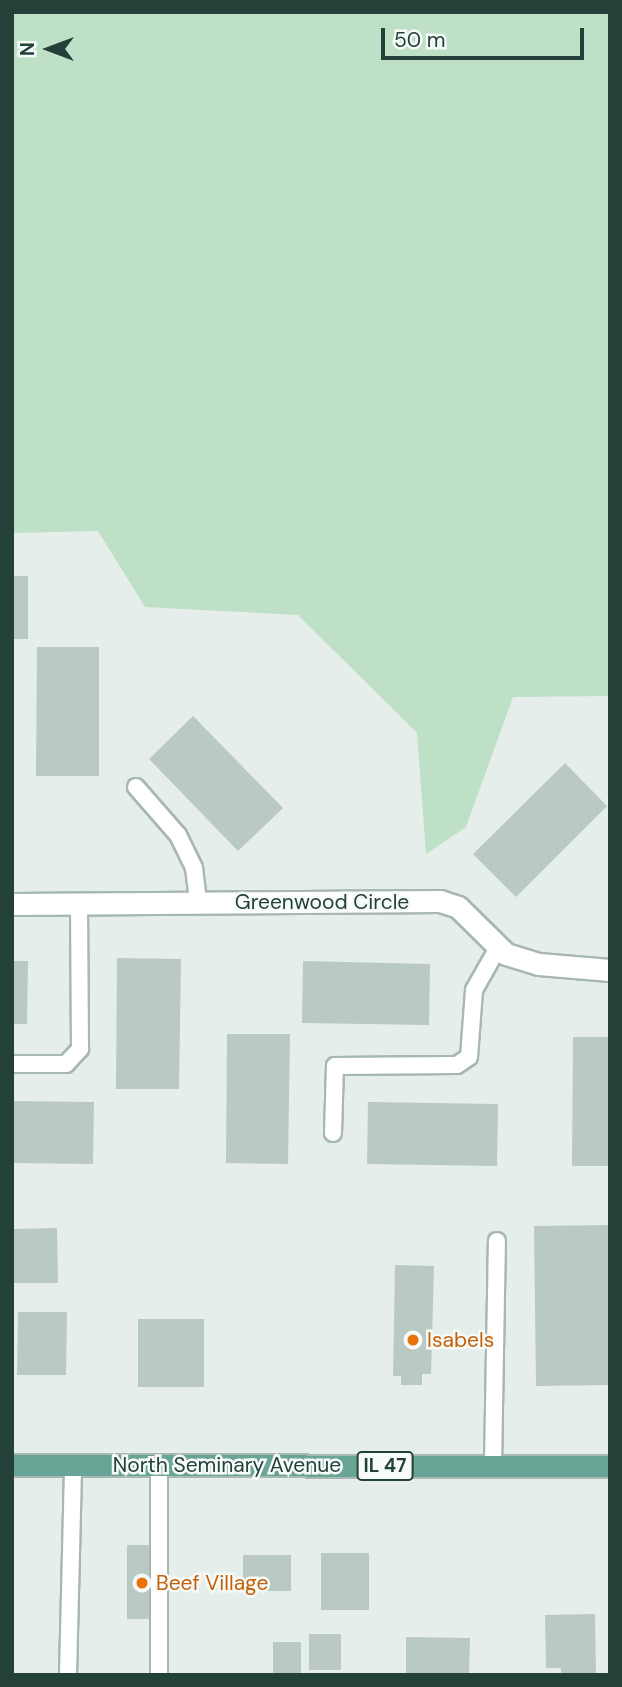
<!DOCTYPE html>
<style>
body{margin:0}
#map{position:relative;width:622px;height:1687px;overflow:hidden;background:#e5eeea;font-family:"DM Sans",sans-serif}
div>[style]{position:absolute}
.green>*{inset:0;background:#bee0c7}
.building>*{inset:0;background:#bac9c3}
.roads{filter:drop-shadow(2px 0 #a7b7b1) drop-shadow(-2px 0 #a7b7b1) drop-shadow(0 2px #a7b7b1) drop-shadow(0 -2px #a7b7b1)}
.lane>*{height:16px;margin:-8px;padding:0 8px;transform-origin:8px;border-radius:8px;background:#fff}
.street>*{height:21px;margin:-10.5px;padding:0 10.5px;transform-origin:10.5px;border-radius:10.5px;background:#fff}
.primary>*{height:21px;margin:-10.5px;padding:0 10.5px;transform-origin:10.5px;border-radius:10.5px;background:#69a596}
.dots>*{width:19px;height:19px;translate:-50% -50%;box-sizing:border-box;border:4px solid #f6faf8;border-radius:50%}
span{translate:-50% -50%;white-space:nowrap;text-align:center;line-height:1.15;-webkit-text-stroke:5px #f6faf8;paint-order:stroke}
.shield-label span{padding:2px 5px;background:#f6faf8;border:2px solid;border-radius:5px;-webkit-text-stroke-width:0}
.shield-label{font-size:19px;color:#234139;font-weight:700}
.street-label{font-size:21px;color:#234139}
.food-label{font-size:21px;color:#c56008}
.left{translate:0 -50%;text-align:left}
.frame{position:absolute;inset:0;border:14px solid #234139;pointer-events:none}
.north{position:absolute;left:14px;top:14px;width:70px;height:70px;-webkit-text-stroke:5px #f6faf8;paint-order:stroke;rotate:270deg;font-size:19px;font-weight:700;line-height:28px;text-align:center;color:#234139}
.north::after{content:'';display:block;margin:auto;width:24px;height:32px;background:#234139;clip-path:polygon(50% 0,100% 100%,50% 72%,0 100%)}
.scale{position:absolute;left:381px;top:28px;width:203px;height:32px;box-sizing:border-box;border:4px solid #234139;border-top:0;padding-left:9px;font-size:21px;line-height:24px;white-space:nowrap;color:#234139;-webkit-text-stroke:5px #f6faf8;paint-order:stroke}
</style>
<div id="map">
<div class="green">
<i style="clip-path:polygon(12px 12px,610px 12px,610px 696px,513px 697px,466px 827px,426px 854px,417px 733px,298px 615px,145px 607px,98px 531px,12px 533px)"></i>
</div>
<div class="building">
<i style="clip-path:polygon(12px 576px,28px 576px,28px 639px,12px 639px)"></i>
<i style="clip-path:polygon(37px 647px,99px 647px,99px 776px,36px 776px)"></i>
<i style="clip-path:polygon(193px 716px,283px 808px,238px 851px,149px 759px)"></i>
<i style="clip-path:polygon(565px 763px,607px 806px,516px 897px,473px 854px)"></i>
<i style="clip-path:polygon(117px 958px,181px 959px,179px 1089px,116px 1089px)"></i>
<i style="clip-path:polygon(12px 961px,28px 961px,27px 1024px,12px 1024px)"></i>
<i style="clip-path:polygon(303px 961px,430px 964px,429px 1025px,302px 1023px)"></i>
<i style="clip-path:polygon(227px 1034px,290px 1034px,288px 1164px,226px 1163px)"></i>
<i style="clip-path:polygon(573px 1037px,610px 1037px,610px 1166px,572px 1166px)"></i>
<i style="clip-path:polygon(12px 1101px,94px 1102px,93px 1164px,12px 1163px)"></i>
<i style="clip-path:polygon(368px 1102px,498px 1104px,497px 1166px,367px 1164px)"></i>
<i style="clip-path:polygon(610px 1225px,610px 1385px,536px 1386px,534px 1226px)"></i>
<i style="clip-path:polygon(57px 1228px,58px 1283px,14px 1283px,14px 1229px)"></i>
<i style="clip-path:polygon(395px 1265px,434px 1266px,431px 1374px,422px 1374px,422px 1385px,401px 1385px,401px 1376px,393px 1376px)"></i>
<i style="clip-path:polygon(18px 1312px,67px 1312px,66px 1375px,17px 1375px)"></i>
<i style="clip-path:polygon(138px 1319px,204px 1319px,204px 1387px,138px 1387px)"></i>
<i style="clip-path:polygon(127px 1545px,156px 1545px,156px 1619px,127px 1619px)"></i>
<i style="clip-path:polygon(321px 1553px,369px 1553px,369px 1610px,321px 1610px)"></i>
<i style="clip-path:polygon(243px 1555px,291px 1555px,291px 1591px,243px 1591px)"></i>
<i style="clip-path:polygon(595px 1614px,596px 1675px,561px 1675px,561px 1668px,546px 1668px,545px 1615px)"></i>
<i style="clip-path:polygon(309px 1634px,341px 1634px,341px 1670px,309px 1670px)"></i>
<i style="clip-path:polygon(406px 1637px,470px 1638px,469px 1675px,406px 1675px)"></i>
<i style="clip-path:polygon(273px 1642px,301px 1642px,301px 1675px,273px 1675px)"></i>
</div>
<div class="roads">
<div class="lane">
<i style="left:136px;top:787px;width:64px;rotate:48.8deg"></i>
<i style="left:178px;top:835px;width:37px;rotate:64deg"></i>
<i style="left:194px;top:868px;width:35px;rotate:83deg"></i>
<i style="left:12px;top:1064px;width:54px"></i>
<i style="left:66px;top:1064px;width:21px;rotate:-47deg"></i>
<i style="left:80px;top:1049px;width:145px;rotate:-90.4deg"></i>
<i style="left:333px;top:1133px;width:67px;rotate:-88.3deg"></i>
<i style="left:335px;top:1066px;width:122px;rotate:-0.5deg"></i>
<i style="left:457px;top:1065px;width:14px;rotate:-34deg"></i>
<i style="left:469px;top:1057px;width:67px;rotate:-85.7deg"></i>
<i style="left:474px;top:990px;width:51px;rotate:-60.4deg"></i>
<i style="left:493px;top:1466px;width:225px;rotate:-89deg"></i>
<i style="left:68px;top:1675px;width:210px;rotate:-88.6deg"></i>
<i style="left:159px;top:1675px;width:210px;rotate:-90deg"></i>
</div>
<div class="street">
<i style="left:12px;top:904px;width:428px;rotate:-0.4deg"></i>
<i style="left:440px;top:901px;width:19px;rotate:18deg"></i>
<i style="left:458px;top:907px;width:67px;rotate:44.4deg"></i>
<i style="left:506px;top:954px;width:34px;rotate:17deg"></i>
<i style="left:539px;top:964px;width:71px;rotate:4.8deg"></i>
</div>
<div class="primary">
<i style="left:12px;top:1465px;width:598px;rotate:0.1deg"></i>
</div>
</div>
<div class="dots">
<i style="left:413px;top:1340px;background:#e8710a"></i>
<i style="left:142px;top:1583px;background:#e8710a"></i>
</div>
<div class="shield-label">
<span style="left:385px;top:1466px">IL 47</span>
</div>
<div class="street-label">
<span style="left:322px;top:902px">Greenwood Circle</span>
<span style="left:227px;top:1465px">North Seminary Avenue</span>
</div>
<div class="food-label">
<span class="left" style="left:427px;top:1340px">Isabels</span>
<span class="left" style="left:156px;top:1583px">Beef Village</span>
</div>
<div class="frame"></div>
<div class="north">N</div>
<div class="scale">50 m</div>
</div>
